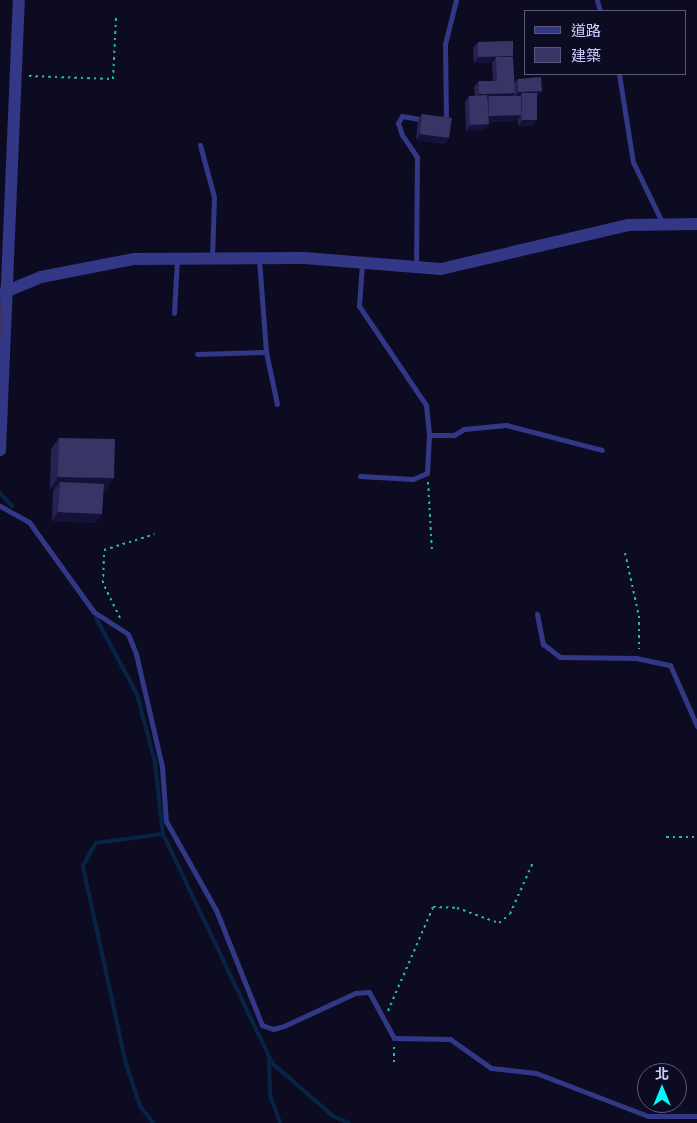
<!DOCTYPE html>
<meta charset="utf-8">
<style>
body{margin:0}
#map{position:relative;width:697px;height:1123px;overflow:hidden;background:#0d0b22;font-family:"DM Sans","Noto Sans TC",sans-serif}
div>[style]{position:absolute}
.stream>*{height:4px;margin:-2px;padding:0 2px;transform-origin:2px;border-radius:2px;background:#072446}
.path>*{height:2px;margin-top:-1px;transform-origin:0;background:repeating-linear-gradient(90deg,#22bea4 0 2.5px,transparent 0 6.5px)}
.service>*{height:5px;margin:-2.5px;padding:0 2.5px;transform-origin:2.5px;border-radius:2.5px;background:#323786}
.tertiary>*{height:12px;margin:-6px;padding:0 6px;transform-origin:6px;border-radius:6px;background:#323786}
.wall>*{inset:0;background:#272252}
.shaded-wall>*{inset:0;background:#151137}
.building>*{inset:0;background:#383465}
span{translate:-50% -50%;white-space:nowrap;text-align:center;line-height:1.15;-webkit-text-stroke:4px #0d0b22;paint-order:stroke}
.legend{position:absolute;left:524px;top:10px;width:162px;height:65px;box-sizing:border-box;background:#0d0b22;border:1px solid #5a597a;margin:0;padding:6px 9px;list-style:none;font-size:15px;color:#cdcdff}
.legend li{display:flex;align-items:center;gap:10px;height:25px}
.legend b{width:25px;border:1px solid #5a597a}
.north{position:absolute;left:637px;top:1063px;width:50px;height:50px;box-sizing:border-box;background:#0d0b22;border:1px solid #5a597a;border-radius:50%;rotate:0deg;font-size:14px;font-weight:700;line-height:20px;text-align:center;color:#cdcdff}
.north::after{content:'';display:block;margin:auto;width:18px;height:22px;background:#00f8f7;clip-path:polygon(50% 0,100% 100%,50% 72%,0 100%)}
</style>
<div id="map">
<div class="stream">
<i style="left:0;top:493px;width:18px;rotate:47deg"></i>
<i style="left:96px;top:618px;width:86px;rotate:61.7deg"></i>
<i style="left:137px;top:694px;width:70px;rotate:75.2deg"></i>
<i style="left:155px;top:762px;width:72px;rotate:83.7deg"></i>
<i style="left:163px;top:834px;width:254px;rotate:64.5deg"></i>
<i style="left:272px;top:1063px;width:81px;rotate:41deg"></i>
<i style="left:333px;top:1116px;width:17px;rotate:24deg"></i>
<i style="left:269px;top:1059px;width:36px;rotate:88deg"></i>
<i style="left:270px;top:1095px;width:30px;rotate:70deg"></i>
<i style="left:153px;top:1123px;width:21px;rotate:-127deg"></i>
<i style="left:140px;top:1106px;width:44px;rotate:-108.4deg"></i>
<i style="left:126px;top:1064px;width:203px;rotate:-102.3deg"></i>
<i style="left:83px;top:866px;width:26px;rotate:-61deg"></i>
<i style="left:96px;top:843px;width:68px;rotate:-7.7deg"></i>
</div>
<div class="path">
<i style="left:29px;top:76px;width:84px;rotate:2deg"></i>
<i style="left:113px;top:79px;width:61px;rotate:-87.2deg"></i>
<i style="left:428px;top:482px;width:70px;rotate:86.7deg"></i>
<i style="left:625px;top:553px;width:65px;rotate:77.5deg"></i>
<i style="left:639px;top:616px;width:33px;rotate:90deg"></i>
<i style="left:120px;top:618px;width:39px;rotate:-116deg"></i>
<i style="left:103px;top:583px;width:33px;rotate:-88deg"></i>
<i style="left:104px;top:550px;width:53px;rotate:-17.4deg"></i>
<i style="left:666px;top:837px;width:31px"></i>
<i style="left:388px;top:1011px;width:113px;rotate:-66.6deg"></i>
<i style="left:433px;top:907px;width:24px;rotate:2deg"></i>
<i style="left:457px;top:908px;width:45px;rotate:19.7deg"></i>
<i style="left:499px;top:923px;width:14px;rotate:-39deg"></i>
<i style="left:510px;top:914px;width:57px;rotate:-66.1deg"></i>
<i style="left:394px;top:1047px;width:18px;rotate:90deg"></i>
</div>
<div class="service">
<i style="left:597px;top:0;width:11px;rotate:75deg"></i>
<i style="left:619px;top:74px;width:89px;rotate:81deg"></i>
<i style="left:633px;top:162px;width:69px;rotate:64.2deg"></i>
<i style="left:441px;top:119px;width:5px;rotate:-11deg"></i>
<i style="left:446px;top:118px;width:74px;rotate:-90.8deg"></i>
<i style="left:445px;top:44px;width:45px;rotate:-76deg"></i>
<i style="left:200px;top:145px;width:54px;rotate:74.9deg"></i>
<i style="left:214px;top:197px;width:61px;rotate:91.9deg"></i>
<i style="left:259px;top:259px;width:93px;rotate:85.7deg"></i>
<i style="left:266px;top:352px;width:53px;rotate:78.1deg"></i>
<i style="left:362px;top:264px;width:42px;rotate:94.1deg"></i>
<i style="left:359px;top:306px;width:120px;rotate:55.9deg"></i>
<i style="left:426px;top:405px;width:30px;rotate:84deg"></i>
<i style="left:416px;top:268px;width:111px;rotate:-89.5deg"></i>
<i style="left:417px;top:157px;width:27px;rotate:-124deg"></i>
<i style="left:402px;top:135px;width:13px;rotate:-108deg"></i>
<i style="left:398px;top:123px;width:8px;rotate:-60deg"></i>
<i style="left:402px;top:116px;width:23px;rotate:10deg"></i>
<i style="left:174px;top:313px;width:54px;rotate:-86.8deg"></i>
<i style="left:197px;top:354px;width:69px;rotate:-1.7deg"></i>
<i style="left:360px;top:476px;width:53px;rotate:3.2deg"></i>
<i style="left:413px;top:479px;width:15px;rotate:-23deg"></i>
<i style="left:427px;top:473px;width:38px;rotate:-87deg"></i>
<i style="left:429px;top:435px;width:25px"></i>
<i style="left:454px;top:435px;width:12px;rotate:-31deg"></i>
<i style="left:464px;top:429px;width:42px;rotate:-5.4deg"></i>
<i style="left:506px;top:425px;width:99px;rotate:14.6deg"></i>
<i style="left:0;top:506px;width:33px;rotate:29deg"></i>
<i style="left:29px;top:522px;width:111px;rotate:54.2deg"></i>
<i style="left:94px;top:612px;width:40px;rotate:32.9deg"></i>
<i style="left:128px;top:634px;width:22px;rotate:68deg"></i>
<i style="left:136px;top:654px;width:116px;rotate:77deg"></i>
<i style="left:162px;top:767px;width:54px;rotate:85.8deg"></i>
<i style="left:166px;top:821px;width:102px;rotate:60.7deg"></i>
<i style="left:216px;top:910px;width:124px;rotate:68.2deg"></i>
<i style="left:262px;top:1025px;width:12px;rotate:20deg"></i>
<i style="left:273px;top:1029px;width:11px;rotate:-15deg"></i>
<i style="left:284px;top:1026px;width:78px;rotate:-24.9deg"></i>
<i style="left:355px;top:993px;width:14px;rotate:-4deg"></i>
<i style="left:369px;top:992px;width:52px;rotate:61.5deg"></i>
<i style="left:394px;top:1038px;width:56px;rotate:1deg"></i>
<i style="left:450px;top:1039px;width:50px;rotate:35.3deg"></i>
<i style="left:491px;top:1068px;width:45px;rotate:6.3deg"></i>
<i style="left:536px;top:1073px;width:120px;rotate:21deg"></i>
<i style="left:648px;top:1116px;width:49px"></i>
<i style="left:537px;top:614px;width:31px;rotate:79deg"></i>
<i style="left:543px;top:644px;width:21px;rotate:37deg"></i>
<i style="left:560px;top:657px;width:76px;rotate:0.8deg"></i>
<i style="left:636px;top:658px;width:35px;rotate:12deg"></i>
<i style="left:670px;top:665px;width:67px;rotate:66.1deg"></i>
</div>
<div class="tertiary">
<i style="left:0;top:294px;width:44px;rotate:-22.5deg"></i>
<i style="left:41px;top:277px;width:95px;rotate:-11deg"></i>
<i style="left:134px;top:259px;width:170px;rotate:-0.3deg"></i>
<i style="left:304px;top:258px;width:137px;rotate:4.6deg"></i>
<i style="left:441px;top:269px;width:192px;rotate:-13.2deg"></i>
<i style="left:628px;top:225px;width:69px;rotate:-0.8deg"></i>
<i style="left:0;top:450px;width:450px;rotate:-87.6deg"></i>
</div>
<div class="wall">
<i style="clip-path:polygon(478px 42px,513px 56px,512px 57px,514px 83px,518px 79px,542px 91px,537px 97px,533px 126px,518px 126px,518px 119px,517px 121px,489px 122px,489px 124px,485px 130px,466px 131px,465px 102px,469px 96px,475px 96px,474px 87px,479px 81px,493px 81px,492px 63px,493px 62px,474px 63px,473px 48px)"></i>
<i style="clip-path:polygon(422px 114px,445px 144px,416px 140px,418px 120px)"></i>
<i style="clip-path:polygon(59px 438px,106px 490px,103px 490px,96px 523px,52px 521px,53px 491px,55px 489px,50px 489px,51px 449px)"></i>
</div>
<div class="shaded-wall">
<i style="clip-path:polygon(513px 56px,509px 62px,496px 57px,493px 62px,474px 63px,478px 57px)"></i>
<i style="clip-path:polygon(542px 91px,537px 97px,522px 98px,522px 93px,519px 98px,514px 98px,518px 92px)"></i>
<i style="clip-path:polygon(515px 93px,511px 99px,489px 96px,486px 100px,475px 100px,479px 94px)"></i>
<i style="clip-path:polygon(521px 115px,517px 121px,485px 122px,489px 116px)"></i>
<i style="clip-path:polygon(522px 120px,537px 120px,533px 126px,518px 126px)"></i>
<i style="clip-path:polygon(489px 124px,485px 130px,466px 131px,470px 125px)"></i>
<i style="clip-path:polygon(420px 134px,449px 138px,445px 144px,416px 140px)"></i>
<i style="clip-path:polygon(58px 477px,114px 478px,106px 490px,59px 489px,60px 482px,55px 489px,50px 489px)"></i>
<i style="clip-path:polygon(58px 512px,102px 514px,96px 523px,52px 521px)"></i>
</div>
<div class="building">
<i style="clip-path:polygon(513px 41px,513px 56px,478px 57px,478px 42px)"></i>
<i style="clip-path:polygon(496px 57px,513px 57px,515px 93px,479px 94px,479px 81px,497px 81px)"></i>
<i style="clip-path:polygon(541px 77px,542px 91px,518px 92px,518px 79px)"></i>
<i style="clip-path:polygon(522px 93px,537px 93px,537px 120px,522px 120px)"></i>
<i style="clip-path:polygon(487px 95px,489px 124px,470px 125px,469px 96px)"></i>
<i style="clip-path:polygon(489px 96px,521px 96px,521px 115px,489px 116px)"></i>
<i style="clip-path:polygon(422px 114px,452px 118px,449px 138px,420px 134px)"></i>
<i style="clip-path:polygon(0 305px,3px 305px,3px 338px,0 338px)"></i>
<i style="clip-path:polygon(59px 438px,115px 439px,114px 478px,58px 477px)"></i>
<i style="clip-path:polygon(60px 482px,104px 484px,102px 514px,58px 512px)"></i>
</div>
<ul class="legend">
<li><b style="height:6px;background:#323786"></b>道路</li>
<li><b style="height:14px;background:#383465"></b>建築</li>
</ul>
<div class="north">北</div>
</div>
